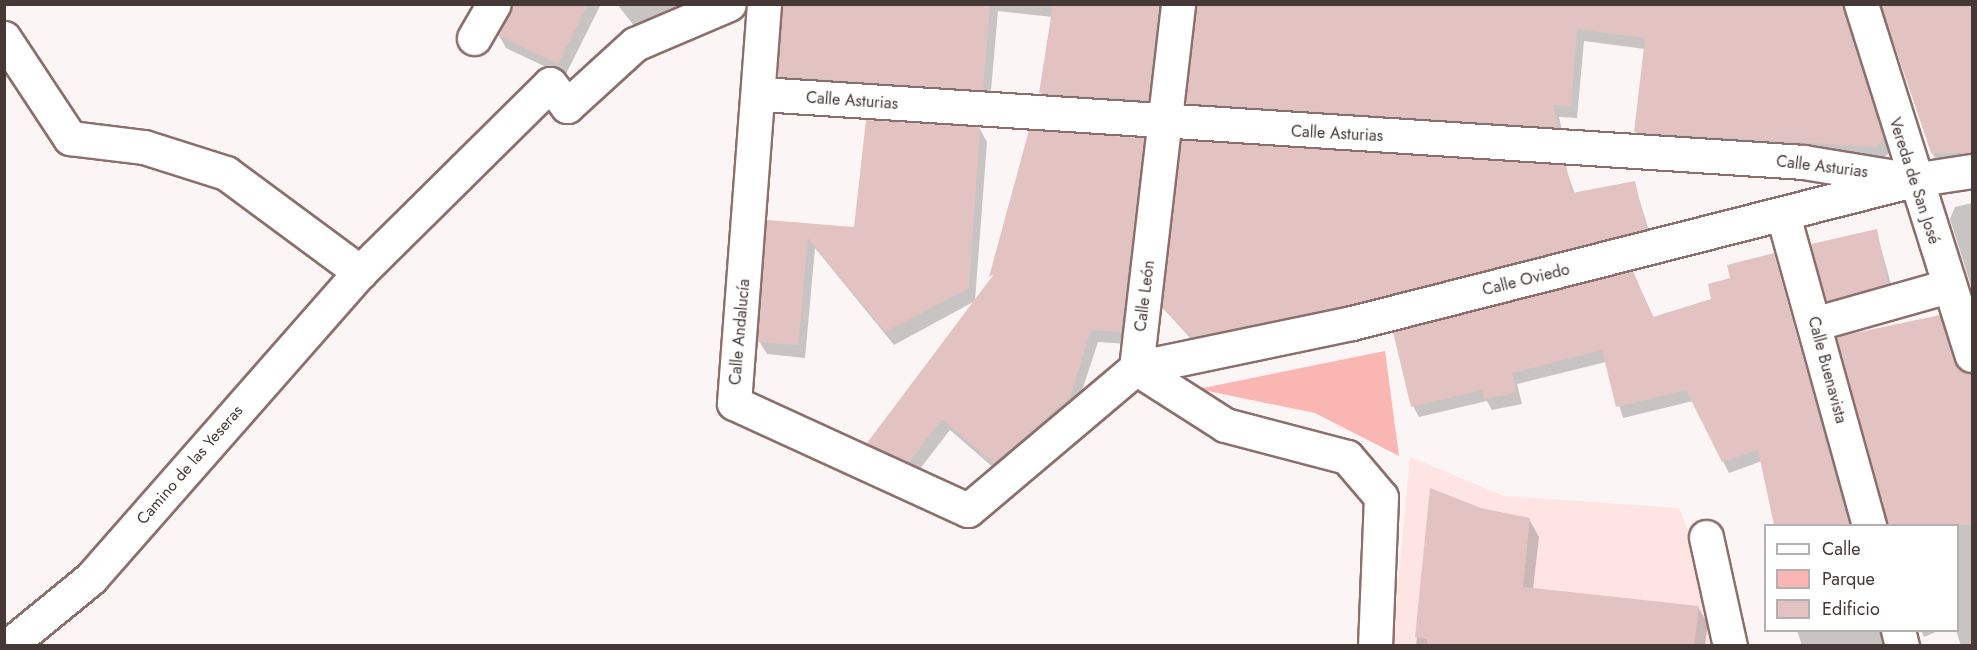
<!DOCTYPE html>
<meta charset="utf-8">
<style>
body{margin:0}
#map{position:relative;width:1977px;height:650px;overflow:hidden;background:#fcf5f5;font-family:Jost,sans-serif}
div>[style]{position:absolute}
.built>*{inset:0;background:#fee5e4}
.green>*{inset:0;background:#fab6b3}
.shadow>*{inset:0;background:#0003}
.building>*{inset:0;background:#e3c3c2}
.roads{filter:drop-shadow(2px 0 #8c6f6d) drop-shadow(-2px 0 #8c6f6d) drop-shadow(0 2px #8c6f6d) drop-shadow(0 -2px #8c6f6d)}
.minor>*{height:33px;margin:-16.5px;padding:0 16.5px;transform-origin:16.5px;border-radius:16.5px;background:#fff}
span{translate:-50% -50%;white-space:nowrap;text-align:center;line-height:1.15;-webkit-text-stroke:4.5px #fff;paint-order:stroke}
.street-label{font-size:16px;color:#453837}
.frame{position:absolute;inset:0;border:6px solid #453837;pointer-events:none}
.legend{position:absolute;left:1764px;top:524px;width:195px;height:108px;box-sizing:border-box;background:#fff;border:2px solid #b5afaf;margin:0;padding:8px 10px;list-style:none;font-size:18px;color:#453837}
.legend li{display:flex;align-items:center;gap:12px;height:30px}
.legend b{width:30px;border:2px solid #b5afaf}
</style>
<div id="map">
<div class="built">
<i style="clip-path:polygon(1410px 457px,1504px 496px,1679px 508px,1718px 606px,1714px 645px,1392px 646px)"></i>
</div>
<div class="green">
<i style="clip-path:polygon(1385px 351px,1399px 456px,1315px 413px,1198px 389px)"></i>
</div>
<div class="shadow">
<i style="clip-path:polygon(515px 4px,601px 4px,565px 76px,506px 48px,499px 35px)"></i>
<i style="clip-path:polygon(617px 4px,722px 4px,642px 36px)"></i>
<i style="clip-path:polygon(784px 4px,1173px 4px,1155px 113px,1048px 106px,1041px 93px,1052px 17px,998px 11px,990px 102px,786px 89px,779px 76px)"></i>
<i style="clip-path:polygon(1198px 4px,1854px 4px,1849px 23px,1890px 152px,1883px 159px,1643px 144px,1636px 132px,1645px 49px,1584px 41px,1577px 118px,1559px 117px,1564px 139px,1194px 115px,1187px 103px)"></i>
<i style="clip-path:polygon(1880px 4px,1972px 4px,1972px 168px,1940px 165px,1932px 153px)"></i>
<i style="clip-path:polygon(980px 129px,987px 142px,975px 301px,894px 345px,815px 248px,805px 358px,767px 354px,759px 341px,768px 222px,856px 229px)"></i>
<i style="clip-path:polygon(1030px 132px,1143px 139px,1150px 152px,1128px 344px,1098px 342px,1076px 409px,1002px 475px,950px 430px,916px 474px,876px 456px,869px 443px,992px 279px)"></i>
<i style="clip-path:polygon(1565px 167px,1575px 194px,1634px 182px,1652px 241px,1200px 349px,1163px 308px)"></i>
<i style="clip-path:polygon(1972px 203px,1972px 289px,1950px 219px,1955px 207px)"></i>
<i style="clip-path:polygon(1876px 230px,1894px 295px,1834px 312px,1828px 300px)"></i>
<i style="clip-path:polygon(1773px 255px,1852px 526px,1775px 526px,1762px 461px,1729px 473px,1693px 401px,1623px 418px,1606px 362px,1517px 384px,1522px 404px,1492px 410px,1487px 401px,1419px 417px,1413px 406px,1632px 272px,1654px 318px,1713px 300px,1732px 279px)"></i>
<i style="clip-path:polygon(1939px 317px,1961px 371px,1972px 374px,1972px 646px,1961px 646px,1956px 630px,1958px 526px,1889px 526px)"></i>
<i style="clip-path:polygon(1432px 490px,1480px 510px,1529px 519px,1539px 537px,1533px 589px,1698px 607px,1708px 624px,1705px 646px,1416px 646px)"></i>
<i style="clip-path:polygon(1797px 630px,1892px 630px,1887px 646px,1802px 646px)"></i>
<i style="clip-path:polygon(1921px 630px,1940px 630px,1924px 637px)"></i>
</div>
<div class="building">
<i style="clip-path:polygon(513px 4px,588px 4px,558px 64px,497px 35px)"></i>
<i style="clip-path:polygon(783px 4px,990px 4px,983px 90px,777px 76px)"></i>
<i style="clip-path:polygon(1053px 4px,1159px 4px,1148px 100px,1039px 93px)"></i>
<i style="clip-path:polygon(1196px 4px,1843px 4px,1884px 139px,1876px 147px,1634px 132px,1645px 38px,1577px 29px,1571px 106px,1553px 105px,1558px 127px,1185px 103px)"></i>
<i style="clip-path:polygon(1881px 4px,1972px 4px,1972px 153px,1931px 153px)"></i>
<i style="clip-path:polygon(866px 120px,980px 127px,969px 288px,885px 332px,808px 238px,798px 345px,757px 342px,767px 220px,854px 227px)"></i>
<i style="clip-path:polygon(1029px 130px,1144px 138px,1121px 332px,1091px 330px,1070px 397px,994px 463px,942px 419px,909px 462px,867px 443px,994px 274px,989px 277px)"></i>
<i style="clip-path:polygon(1181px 140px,1566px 165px,1572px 193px,1635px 181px,1646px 229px,1348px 305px,1192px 337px,1162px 308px)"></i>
<i style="clip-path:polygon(1877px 229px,1888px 284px,1826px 301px,1811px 244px)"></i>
<i style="clip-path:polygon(1774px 253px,1849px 525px,1774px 525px,1758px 450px,1722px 462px,1686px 390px,1616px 407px,1602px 350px,1512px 373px,1516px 393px,1484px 399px,1482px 390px,1411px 407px,1393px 332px,1633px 271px,1653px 317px,1711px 299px,1708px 284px,1730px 278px,1727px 265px)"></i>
<i style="clip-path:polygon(1940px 315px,1954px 361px,1972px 373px,1972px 525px,1887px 525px,1836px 337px)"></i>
<i style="clip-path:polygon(1430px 488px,1481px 508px,1530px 518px,1523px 587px,1699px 606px,1694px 645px,1427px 645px,1427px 639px,1415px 637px)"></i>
</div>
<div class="roads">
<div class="minor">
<i style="left:764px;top:4px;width:400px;rotate:94.3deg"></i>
<i style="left:734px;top:403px;width:257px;rotate:24.6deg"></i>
<i style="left:968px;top:510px;width:220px;rotate:-40.2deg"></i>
<i style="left:1136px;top:368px;width:366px;rotate:-83.4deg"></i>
<i style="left:1861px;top:4px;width:368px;rotate:72.5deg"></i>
<i style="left:4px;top:38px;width:120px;rotate:56.6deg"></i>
<i style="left:70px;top:138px;width:75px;rotate:6.9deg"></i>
<i style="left:144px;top:147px;width:86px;rotate:17.6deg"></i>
<i style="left:226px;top:173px;width:167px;rotate:36.5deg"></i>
<i style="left:474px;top:38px;width:39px;rotate:-60deg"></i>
<i style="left:761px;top:94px;width:1044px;rotate:3.73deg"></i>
<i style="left:1803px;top:162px;width:111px;rotate:9.3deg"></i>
<i style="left:1783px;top:215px;width:323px;rotate:74.5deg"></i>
<i style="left:1814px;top:324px;width:139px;rotate:-15.8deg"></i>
<i style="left:1136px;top:368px;width:221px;rotate:-11.8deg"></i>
<i style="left:1352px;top:323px;width:579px;rotate:-14.3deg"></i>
<i style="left:1913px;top:180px;width:60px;rotate:-8.7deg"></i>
<i style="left:1136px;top:368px;width:106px;rotate:32.6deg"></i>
<i style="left:1225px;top:425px;width:126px;rotate:14.7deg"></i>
<i style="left:1347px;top:457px;width:52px;rotate:49.6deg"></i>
<i style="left:1381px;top:497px;width:149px;rotate:92.3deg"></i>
<i style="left:1706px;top:537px;width:112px;rotate:77.6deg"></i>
<i style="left:1898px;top:630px;width:16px;rotate:76deg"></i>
<i style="left:8px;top:646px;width:107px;rotate:-39.3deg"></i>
<i style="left:91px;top:578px;width:407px;rotate:-48.7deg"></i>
<i style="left:360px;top:272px;width:267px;rotate:-44.7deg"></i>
<i style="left:550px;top:84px;width:28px;rotate:52deg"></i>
<i style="left:567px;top:106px;width:92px;rotate:-42.4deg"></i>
<i style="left:635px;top:44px;width:102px;rotate:-23.1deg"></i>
</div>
</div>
<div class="street-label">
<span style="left:852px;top:101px;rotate:4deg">Calle Asturias</span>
<span style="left:1337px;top:134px;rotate:3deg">Calle Asturias</span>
<span style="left:1822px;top:167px;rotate:7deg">Calle Asturias</span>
<span style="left:1914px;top:181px;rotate:72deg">Vereda de San José</span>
<span style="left:1526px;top:280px;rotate:-14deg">Calle Oviedo</span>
<span style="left:1145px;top:296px;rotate:-83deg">Calle León</span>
<span style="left:740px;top:332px;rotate:-85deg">Calle Andalucía</span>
<span style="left:1827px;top:370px;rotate:75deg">Calle Buenavista</span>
<span style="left:190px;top:465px;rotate:-49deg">Camino de las Yeseras</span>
</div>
<div class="frame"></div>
<ul class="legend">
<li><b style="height:8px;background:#fff"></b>Calle</li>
<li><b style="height:16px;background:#fab6b3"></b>Parque</li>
<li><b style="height:16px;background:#e3c3c2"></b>Edificio</li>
</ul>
</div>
